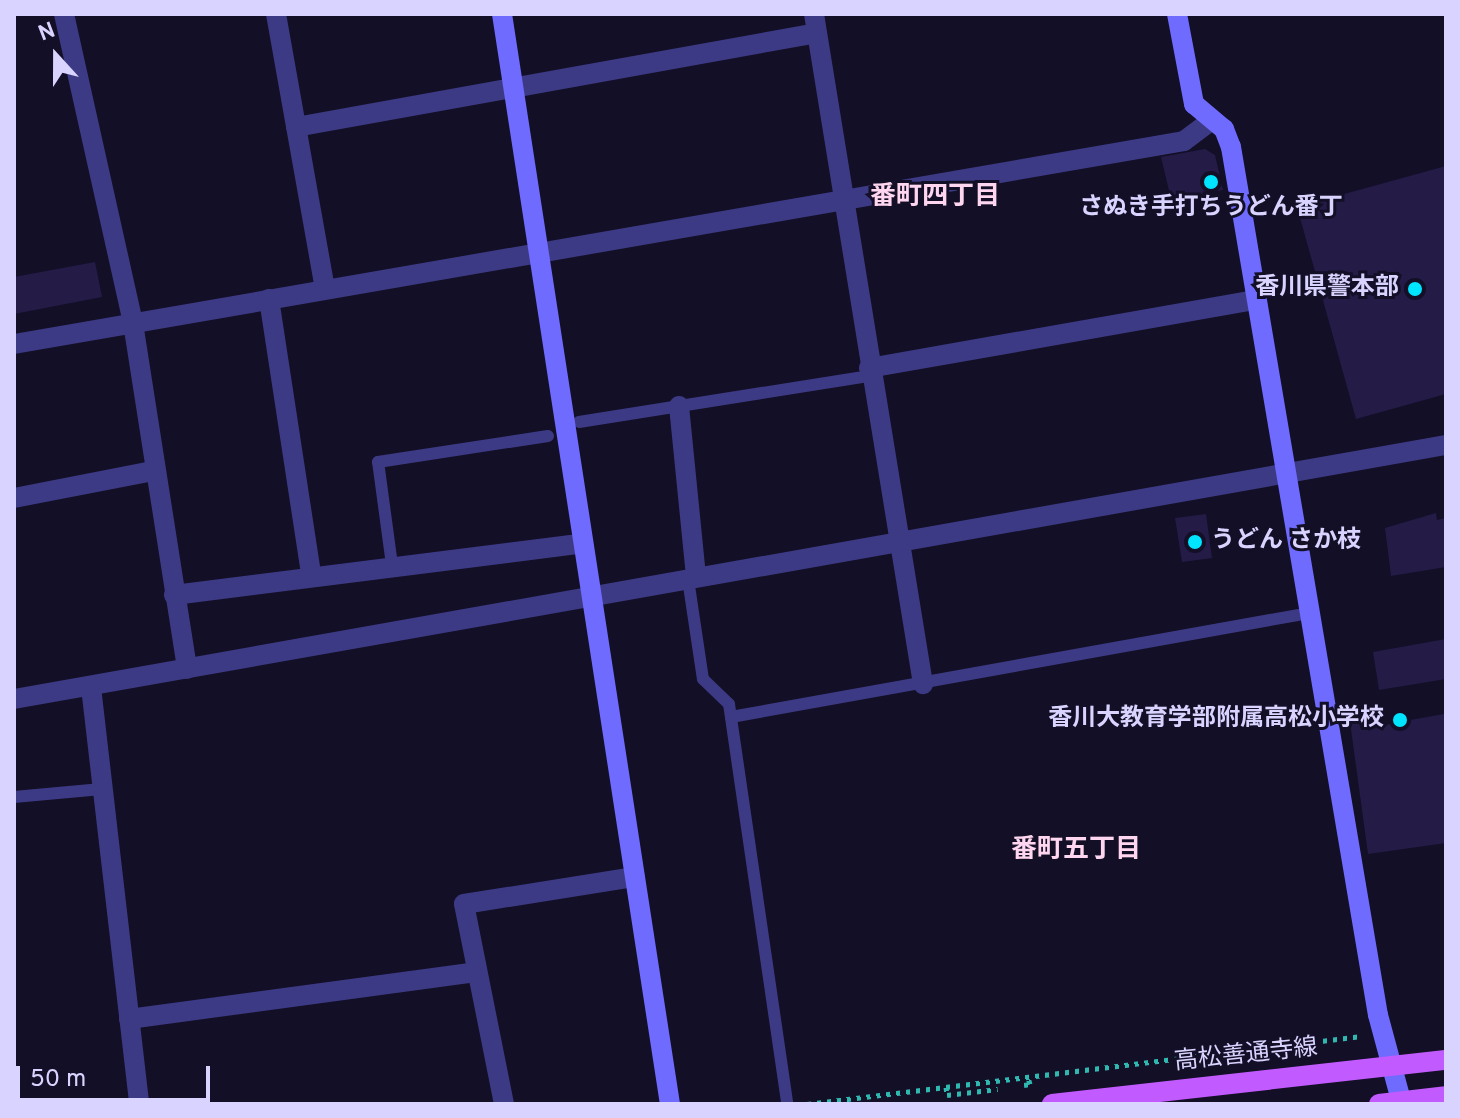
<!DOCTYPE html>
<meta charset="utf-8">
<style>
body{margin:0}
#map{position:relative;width:1460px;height:1118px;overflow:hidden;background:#130f26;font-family:Overpass,"Noto Sans JP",sans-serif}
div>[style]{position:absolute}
.building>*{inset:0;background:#241b47}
.path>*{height:5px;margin-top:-2.5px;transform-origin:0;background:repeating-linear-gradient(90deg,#2fb8b0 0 4px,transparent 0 10px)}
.lane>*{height:12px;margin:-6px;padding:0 6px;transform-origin:6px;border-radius:6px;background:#3d3a85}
.street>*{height:20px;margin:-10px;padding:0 10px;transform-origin:10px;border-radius:10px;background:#3d3a85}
.secondary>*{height:20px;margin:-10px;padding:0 10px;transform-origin:10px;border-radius:10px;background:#6f6bff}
.primary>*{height:20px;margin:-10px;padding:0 10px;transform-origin:10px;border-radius:10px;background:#c25bff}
.dots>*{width:22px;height:22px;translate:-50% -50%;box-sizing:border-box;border:4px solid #130f26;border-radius:50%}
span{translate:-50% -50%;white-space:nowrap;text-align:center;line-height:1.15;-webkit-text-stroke:6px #130f26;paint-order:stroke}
.poi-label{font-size:24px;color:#d9d4ff;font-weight:700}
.right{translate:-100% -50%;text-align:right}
.left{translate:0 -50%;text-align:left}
.street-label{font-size:24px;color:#d9d4ff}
.neighbourhood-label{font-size:26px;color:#ffd6f0;font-weight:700}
.frame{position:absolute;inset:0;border:16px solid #d9d4ff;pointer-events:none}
.north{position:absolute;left:16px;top:16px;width:80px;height:80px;-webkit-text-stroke:6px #130f26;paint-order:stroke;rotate:339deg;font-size:22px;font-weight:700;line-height:32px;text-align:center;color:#d9d4ff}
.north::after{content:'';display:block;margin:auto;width:28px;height:36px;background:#d9d4ff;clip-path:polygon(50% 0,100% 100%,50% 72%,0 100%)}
.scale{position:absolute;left:16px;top:1066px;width:194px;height:36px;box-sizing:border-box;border:4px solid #d9d4ff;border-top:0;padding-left:10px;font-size:24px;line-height:28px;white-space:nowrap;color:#d9d4ff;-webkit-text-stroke:6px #130f26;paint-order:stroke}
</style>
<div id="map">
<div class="building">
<i style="clip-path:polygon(1205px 149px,1215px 155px,1223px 190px,1171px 199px,1161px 157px)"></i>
<i style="clip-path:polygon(1446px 166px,1446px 394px,1356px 419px,1297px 207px)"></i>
<i style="clip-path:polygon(95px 262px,102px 297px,14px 314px,14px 277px)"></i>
<i style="clip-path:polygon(1436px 513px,1437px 520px,1446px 518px,1446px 567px,1391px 576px,1385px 528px)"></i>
<i style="clip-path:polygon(1206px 514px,1212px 558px,1182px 562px,1175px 518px)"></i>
<i style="clip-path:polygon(1446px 639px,1446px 679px,1379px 690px,1373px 652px)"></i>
<i style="clip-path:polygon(1444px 714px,1446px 843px,1368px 854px,1350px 722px,1380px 717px,1382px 725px)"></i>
</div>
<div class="path">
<i style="left:1024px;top:1085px;width:6px;rotate:-9deg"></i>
<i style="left:1030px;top:1084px;width:7px;rotate:-106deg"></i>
<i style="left:946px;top:1087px;width:8px;rotate:83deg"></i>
<i style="left:947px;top:1095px;width:51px;rotate:-6.7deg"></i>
<i style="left:807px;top:1104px;width:559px;rotate:-6.99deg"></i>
</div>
<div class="lane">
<i style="left:579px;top:422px;width:296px;rotate:-9deg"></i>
<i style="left:392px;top:565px;width:104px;rotate:-97.7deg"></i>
<i style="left:378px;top:462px;width:172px;rotate:-8.7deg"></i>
<i style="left:688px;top:579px;width:101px;rotate:81.5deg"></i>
<i style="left:703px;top:679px;width:36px;rotate:44deg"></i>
<i style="left:729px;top:704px;width:404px;rotate:81.7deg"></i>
<i style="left:731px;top:717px;width:587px;rotate:-10.2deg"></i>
<i style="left:14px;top:797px;width:88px;rotate:-5.2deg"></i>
</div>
<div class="street">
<i style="left:64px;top:14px;width:317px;rotate:77.4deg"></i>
<i style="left:133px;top:323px;width:350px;rotate:81.1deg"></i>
<i style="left:276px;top:14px;width:279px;rotate:79.9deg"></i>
<i style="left:814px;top:14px;width:679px;rotate:80.76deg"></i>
<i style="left:296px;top:127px;width:529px;rotate:-10.23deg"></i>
<i style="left:269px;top:299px;width:279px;rotate:81.3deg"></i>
<i style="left:14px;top:344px;width:1187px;rotate:-9.84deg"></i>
<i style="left:1184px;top:141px;width:35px;rotate:-37deg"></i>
<i style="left:869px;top:368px;width:393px;rotate:-10deg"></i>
<i style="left:679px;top:406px;width:172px;rotate:84.3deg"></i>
<i style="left:14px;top:498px;width:142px;rotate:-11deg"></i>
<i style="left:174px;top:595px;width:412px;rotate:-7.2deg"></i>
<i style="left:91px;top:687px;width:420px;rotate:83.4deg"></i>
<i style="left:14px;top:699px;width:1454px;rotate:-10.06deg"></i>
<i style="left:129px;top:1019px;width:350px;rotate:-7.7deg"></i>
<i style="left:504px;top:1104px;width:204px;rotate:-101.3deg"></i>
<i style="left:464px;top:904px;width:173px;rotate:-9deg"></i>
</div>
<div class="secondary">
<i style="left:502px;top:14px;width:1103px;rotate:81.24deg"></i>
<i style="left:1177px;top:14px;width:92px;rotate:79.3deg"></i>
<i style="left:1194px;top:104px;width:39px;rotate:40deg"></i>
<i style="left:1224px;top:129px;width:19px;rotate:69deg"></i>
<i style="left:1231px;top:147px;width:880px;rotate:80.39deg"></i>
<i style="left:1378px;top:1015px;width:92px;rotate:74.9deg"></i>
</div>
<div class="primary">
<i style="left:1052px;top:1104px;width:396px;rotate:-6.4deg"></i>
<i style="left:1379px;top:1104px;width:67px;rotate:-6.8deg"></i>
</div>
<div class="dots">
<i style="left:1211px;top:182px;background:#00e5ff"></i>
<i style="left:1415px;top:289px;background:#00e5ff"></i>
<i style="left:1195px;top:542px;background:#00e5ff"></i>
<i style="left:1400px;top:720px;background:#00e5ff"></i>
</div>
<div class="poi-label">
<span style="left:1211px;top:209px">さぬき手打ちうどん番丁</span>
<span class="right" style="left:1399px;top:289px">香川県警本部</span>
<span class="left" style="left:1211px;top:542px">うどん さか枝</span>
<span class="right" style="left:1384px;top:720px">香川大教育学部附属高松小学校</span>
</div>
<div class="street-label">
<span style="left:1246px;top:1056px;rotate:-6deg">高松善通寺線</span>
</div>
<div class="neighbourhood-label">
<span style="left:935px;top:198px">番町四丁目</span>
<span style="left:1076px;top:851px">番町五丁目</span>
</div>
<div class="frame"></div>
<div class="north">N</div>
<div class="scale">50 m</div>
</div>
